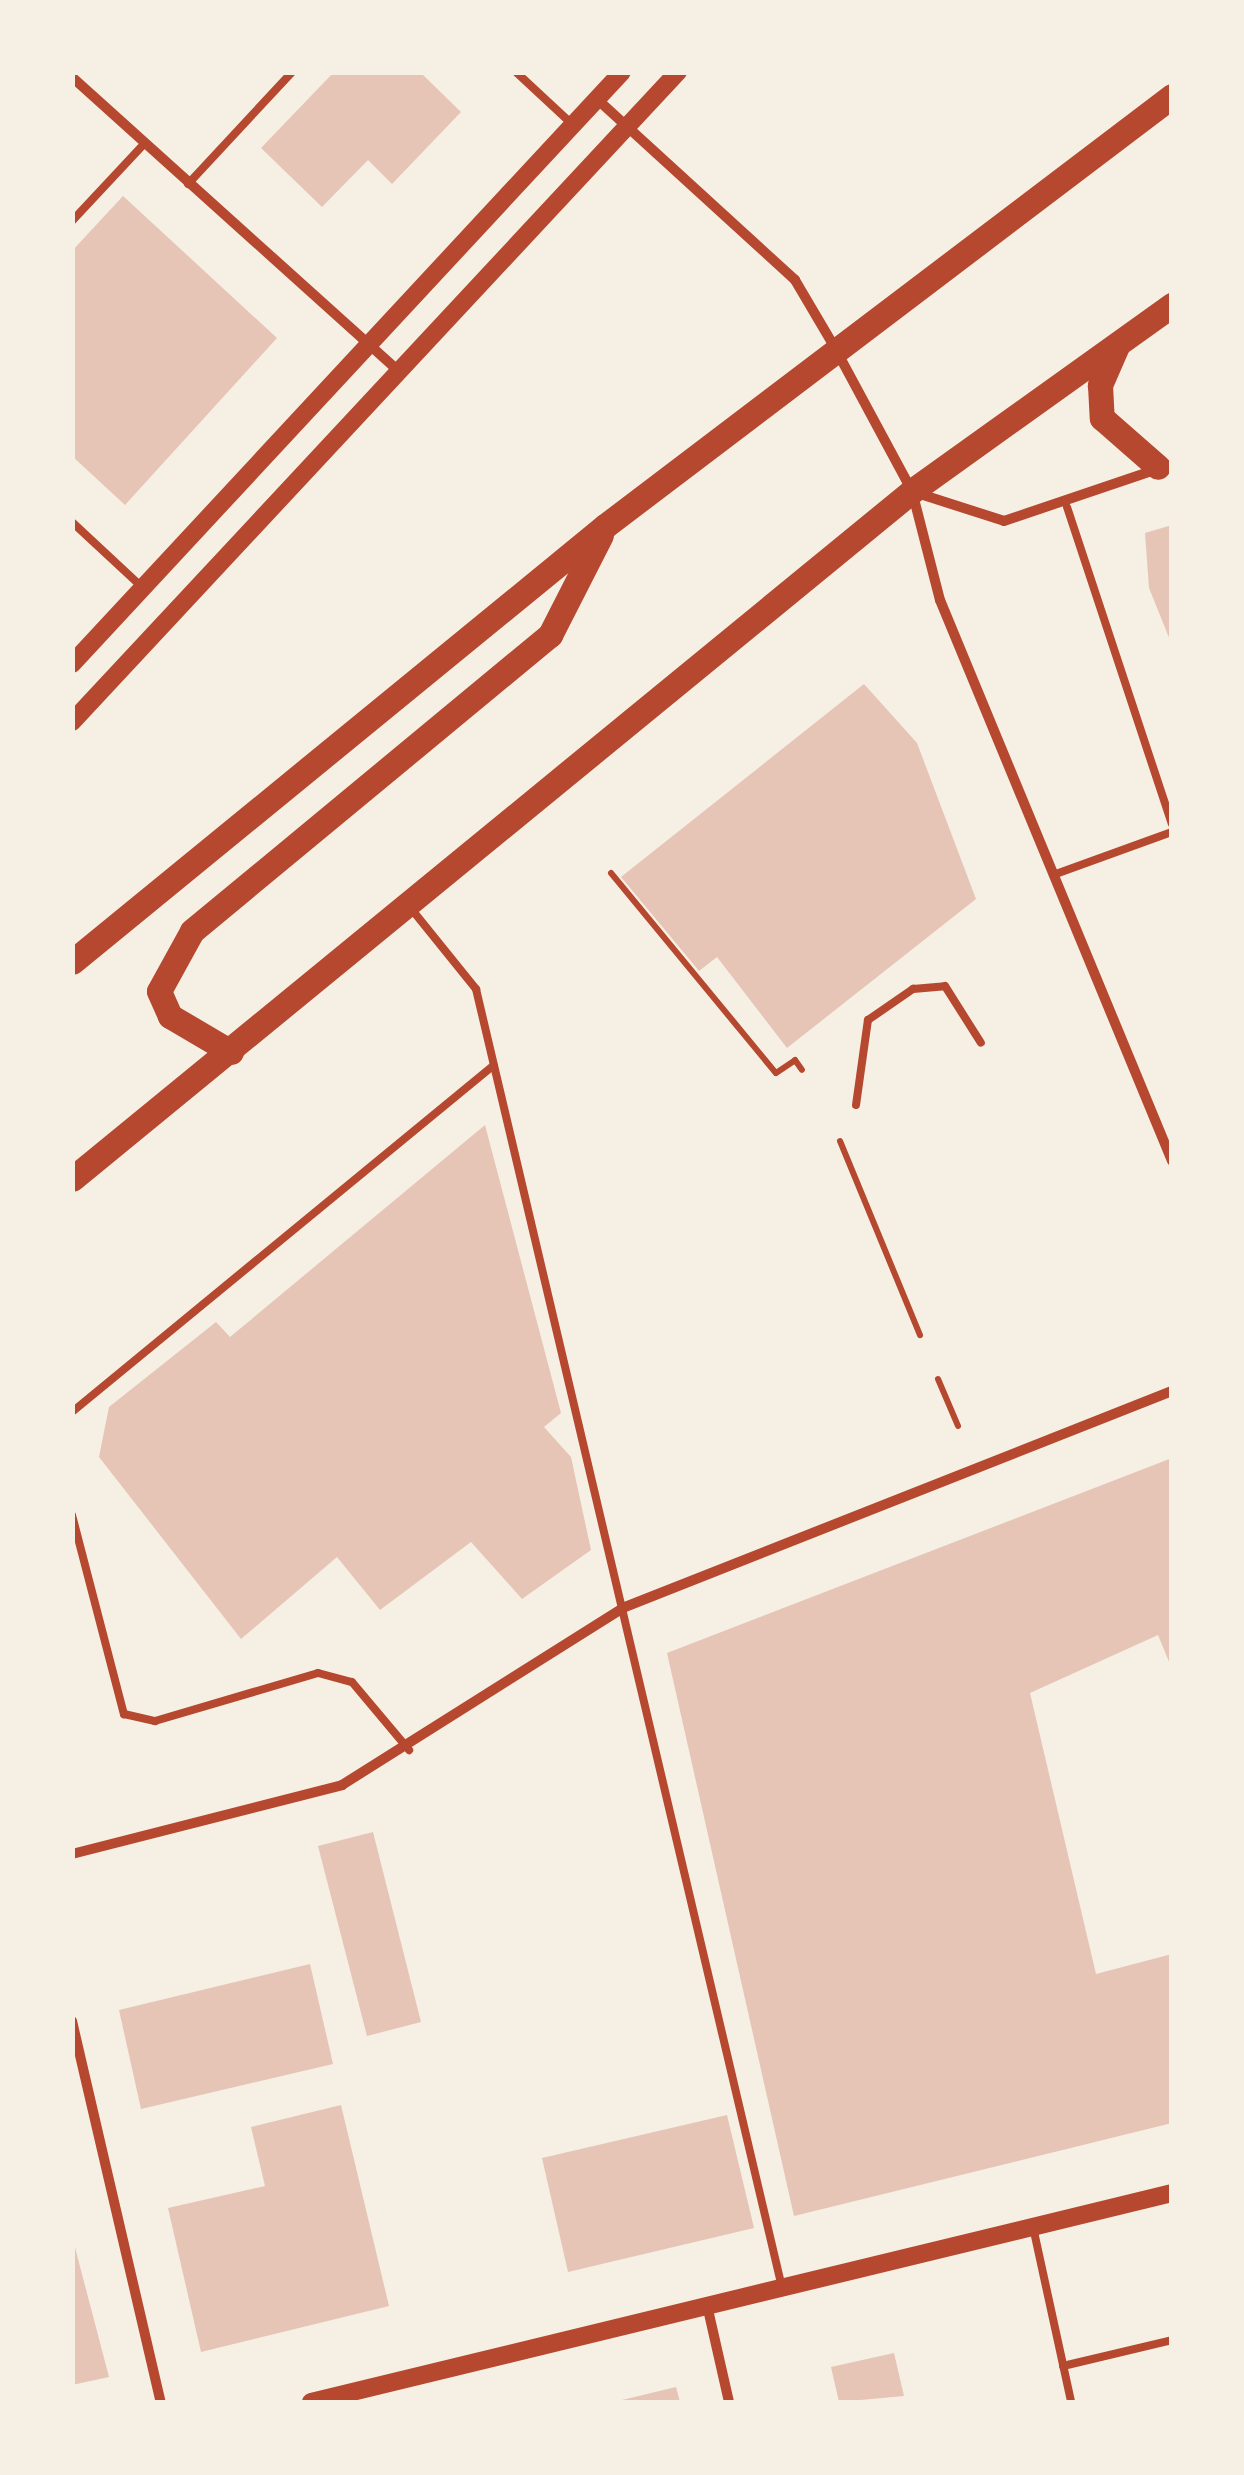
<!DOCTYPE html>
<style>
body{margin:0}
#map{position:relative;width:1244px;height:2475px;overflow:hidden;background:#f6efe4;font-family:"PT Sans",sans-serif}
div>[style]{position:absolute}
.building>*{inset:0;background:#e6c5b7}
.path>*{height:6px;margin:-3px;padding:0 3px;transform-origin:3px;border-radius:3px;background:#b5482f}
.service>*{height:8px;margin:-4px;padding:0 4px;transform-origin:4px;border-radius:4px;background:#b5482f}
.minor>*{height:10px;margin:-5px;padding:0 5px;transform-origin:5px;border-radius:5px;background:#b5482f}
.tertiary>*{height:18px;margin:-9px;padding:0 9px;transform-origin:9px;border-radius:9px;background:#b5482f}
.primary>*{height:25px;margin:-12.5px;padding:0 12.5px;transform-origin:12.5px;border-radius:12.5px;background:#b5482f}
span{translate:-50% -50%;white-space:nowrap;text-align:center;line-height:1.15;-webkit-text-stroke:10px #f6efe4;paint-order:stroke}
.frame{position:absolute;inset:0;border:75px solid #f6efe4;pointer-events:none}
</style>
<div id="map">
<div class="building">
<i style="clip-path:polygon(334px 72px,420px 72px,461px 112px,392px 184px,368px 160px,322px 207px,261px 148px)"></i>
<i style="clip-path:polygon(123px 196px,277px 338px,125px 505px,72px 456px,72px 251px)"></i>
<i style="clip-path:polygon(1172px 525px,1172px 645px,1149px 588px,1145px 533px)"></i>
<i style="clip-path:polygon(864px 684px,917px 743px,976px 899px,787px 1048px,717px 957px,699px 971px,621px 877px)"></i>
<i style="clip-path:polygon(485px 1125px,561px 1413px,544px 1427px,571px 1457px,591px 1550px,522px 1599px,471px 1542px,380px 1610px,337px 1557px,241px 1639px,99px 1457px,109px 1407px,216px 1322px,230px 1337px)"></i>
<i style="clip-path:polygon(1172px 1458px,1172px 1669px,1158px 1635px,1030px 1693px,1096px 1974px,1172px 1954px,1172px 2123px,794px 2216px,667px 1653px)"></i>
<i style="clip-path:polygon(373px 1832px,421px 2022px,367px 2036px,318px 1846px)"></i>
<i style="clip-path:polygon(310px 1964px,333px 2064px,141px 2109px,119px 2010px)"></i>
<i style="clip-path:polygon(341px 2105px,389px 2306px,201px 2352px,168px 2208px,265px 2186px,251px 2127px)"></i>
<i style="clip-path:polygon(727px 2115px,754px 2228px,568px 2272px,542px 2158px)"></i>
<i style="clip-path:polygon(72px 2236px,109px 2377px,72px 2385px)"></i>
<i style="clip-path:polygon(894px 2353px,904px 2396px,839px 2402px,831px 2367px)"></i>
<i style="clip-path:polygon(676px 2387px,680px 2402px,619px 2402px,618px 2401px)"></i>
</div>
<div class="path">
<i style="left:611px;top:873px;width:259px;rotate:50.5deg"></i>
<i style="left:776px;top:1073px;width:23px;rotate:-34deg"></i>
<i style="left:795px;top:1060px;width:12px;rotate:55deg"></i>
<i style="left:840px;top:1141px;width:210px;rotate:67.6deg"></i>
<i style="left:938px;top:1379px;width:51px;rotate:66.9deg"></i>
</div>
<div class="service">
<i style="left:516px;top:72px;width:76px;rotate:42.9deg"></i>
<i style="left:188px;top:184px;width:153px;rotate:-47.1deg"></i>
<i style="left:72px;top:221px;width:105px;rotate:-46.9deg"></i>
<i style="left:1067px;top:507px;width:334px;rotate:71.7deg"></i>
<i style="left:72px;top:522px;width:96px;rotate:42.9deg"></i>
<i style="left:1053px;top:875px;width:127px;rotate:-19.9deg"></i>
<i style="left:409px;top:906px;width:107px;rotate:51.1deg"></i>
<i style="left:476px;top:989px;width:1335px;rotate:76.74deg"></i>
<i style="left:856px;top:1105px;width:86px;rotate:-82deg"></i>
<i style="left:868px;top:1020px;width:55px;rotate:-34.6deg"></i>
<i style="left:913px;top:989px;width:32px;rotate:-5deg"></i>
<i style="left:945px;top:986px;width:67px;rotate:57.7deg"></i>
<i style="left:72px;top:1412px;width:546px;rotate:-39.43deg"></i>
<i style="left:72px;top:1515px;width:206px;rotate:75.4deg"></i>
<i style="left:124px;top:1714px;width:32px;rotate:13deg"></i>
<i style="left:155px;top:1721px;width:170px;rotate:-16.4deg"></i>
<i style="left:318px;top:1673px;width:35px;rotate:15deg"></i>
<i style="left:352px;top:1682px;width:89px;rotate:50deg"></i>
<i style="left:1033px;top:2227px;width:179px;rotate:77.7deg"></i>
<i style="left:1063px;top:2366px;width:112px;rotate:-13.4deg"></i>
</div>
<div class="minor">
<i style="left:72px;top:77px;width:439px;rotate:42deg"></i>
<i style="left:598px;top:100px;width:267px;rotate:42.4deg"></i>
<i style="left:795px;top:280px;width:79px;rotate:59.5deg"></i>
<i style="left:835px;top:348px;width:162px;rotate:61.7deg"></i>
<i style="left:912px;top:491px;width:113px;rotate:75.6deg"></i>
<i style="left:940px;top:600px;width:607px;rotate:67.53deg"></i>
<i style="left:917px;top:493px;width:91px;rotate:17.8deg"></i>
<i style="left:1004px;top:521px;width:177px;rotate:-18.7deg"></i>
<i style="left:72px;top:1854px;width:279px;rotate:-14.3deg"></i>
<i style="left:342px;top:1785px;width:334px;rotate:-32.2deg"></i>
<i style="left:625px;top:1607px;width:588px;rotate:-21.55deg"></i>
<i style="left:72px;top:2021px;width:391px;rotate:76.9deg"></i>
<i style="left:707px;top:2305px;width:99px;rotate:77.2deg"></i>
</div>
<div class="tertiary">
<i style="left:72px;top:664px;width:808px;rotate:-47.11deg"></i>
<i style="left:72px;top:722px;width:889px;rotate:-47.01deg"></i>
<i style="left:311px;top:2402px;width:886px;rotate:-13.64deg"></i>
</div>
<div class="primary">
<i style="left:1117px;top:346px;width:43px;rotate:113.6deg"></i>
<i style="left:1100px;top:385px;width:33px;rotate:87deg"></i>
<i style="left:1102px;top:418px;width:74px;rotate:41.2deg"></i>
<i style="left:72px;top:962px;width:689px;rotate:-39.28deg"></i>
<i style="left:605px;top:526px;width:712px;rotate:-37.18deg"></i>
<i style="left:231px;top:1052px;width:71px;rotate:-149.5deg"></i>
<i style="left:170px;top:1016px;width:27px;rotate:-114deg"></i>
<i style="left:159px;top:991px;width:68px;rotate:-61.2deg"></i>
<i style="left:192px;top:931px;width:465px;rotate:-39.6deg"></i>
<i style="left:550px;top:635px;width:112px;rotate:-63deg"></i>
<i style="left:72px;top:1179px;width:1086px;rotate:-39.32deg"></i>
<i style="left:912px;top:491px;width:320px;rotate:-35.6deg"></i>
</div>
<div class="frame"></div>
</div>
